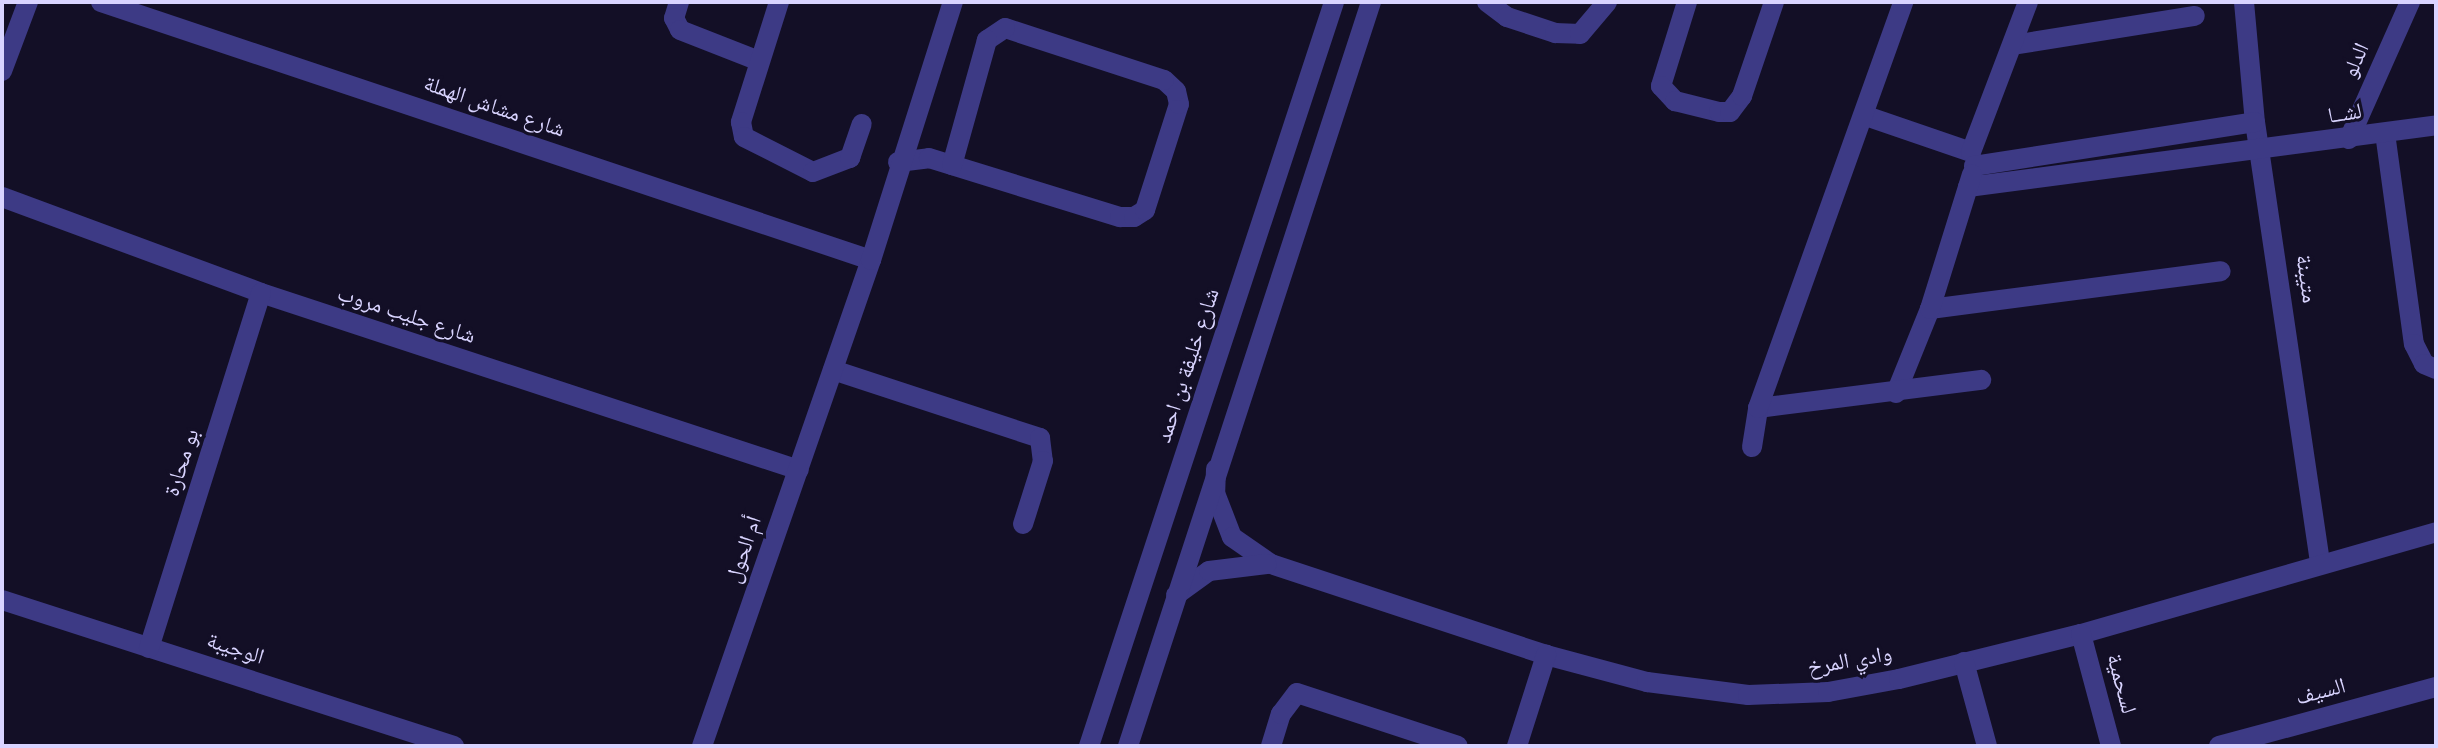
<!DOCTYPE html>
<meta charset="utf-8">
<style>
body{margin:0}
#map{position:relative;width:2438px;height:748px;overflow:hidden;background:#130f26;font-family:Overpass,"Noto Naskh Arabic",sans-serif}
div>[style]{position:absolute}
.minor>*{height:20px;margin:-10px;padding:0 10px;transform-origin:10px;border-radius:10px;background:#3d3a85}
span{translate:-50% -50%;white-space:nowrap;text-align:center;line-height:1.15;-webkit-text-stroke:6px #130f26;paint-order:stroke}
.street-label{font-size:22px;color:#d9d4ff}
.frame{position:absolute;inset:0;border:4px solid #d9d4ff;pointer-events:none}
</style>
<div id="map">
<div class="minor">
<i style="left:101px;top:2px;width:812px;rotate:18.52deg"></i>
<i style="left:679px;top:2px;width:17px;rotate:107deg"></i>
<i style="left:674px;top:18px;width:13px;rotate:63deg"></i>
<i style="left:680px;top:30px;width:85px;rotate:21.4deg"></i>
<i style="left:779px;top:2px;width:126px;rotate:107.6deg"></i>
<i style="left:741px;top:122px;width:15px;rotate:79deg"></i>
<i style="left:744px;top:137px;width:77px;rotate:26.9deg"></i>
<i style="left:813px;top:172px;width:40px;rotate:-21deg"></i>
<i style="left:850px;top:158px;width:36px;rotate:-71deg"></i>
<i style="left:1487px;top:2px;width:25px;rotate:37deg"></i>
<i style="left:1507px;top:17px;width:51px;rotate:18.4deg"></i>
<i style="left:1555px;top:33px;width:25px;rotate:2deg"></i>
<i style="left:1580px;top:34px;width:42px;rotate:-49.8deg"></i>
<i style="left:1687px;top:2px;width:88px;rotate:107.2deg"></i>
<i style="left:1661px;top:86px;width:21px;rotate:47deg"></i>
<i style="left:1675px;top:101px;width:45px;rotate:14deg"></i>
<i style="left:1719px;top:112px;width:11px"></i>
<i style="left:1730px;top:112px;width:20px;rotate:-53deg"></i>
<i style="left:1742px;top:96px;width:99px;rotate:-71.2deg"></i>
<i style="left:2244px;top:2px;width:121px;rotate:84.8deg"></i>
<i style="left:2255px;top:122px;width:446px;rotate:81.6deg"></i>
<i style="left:2013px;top:45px;width:184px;rotate:-9.1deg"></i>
<i style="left:2px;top:71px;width:74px;rotate:-69.4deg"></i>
<i style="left:1866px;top:116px;width:111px;rotate:18.9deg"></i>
<i style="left:1971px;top:152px;width:160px;rotate:-69.2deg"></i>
<i style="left:2385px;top:133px;width:213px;rotate:82.2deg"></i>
<i style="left:2414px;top:344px;width:22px;rotate:63deg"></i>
<i style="left:2424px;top:364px;width:13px;rotate:23deg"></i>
<i style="left:2349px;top:139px;width:150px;rotate:-66deg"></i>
<i style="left:898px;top:162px;width:31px;rotate:-7deg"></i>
<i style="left:929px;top:158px;width:200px;rotate:17.2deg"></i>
<i style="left:1120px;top:217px;width:14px"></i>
<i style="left:1134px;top:217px;width:13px;rotate:-32deg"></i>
<i style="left:1145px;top:210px;width:111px;rotate:-72.2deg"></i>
<i style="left:1179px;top:104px;width:13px;rotate:-103deg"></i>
<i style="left:1176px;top:91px;width:16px;rotate:-137deg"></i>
<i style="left:1164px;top:80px;width:167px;rotate:-161.9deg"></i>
<i style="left:1005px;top:28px;width:22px;rotate:146deg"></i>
<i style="left:987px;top:40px;width:130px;rotate:105.6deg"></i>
<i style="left:1974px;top:166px;width:284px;rotate:-8.9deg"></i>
<i style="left:1968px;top:187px;width:472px;rotate:-7.5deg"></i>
<i style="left:2px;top:197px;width:276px;rotate:20.3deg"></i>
<i style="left:261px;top:293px;width:566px;rotate:18.21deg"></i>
<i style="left:1930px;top:309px;width:293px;rotate:-7.4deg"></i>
<i style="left:833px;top:370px;width:218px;rotate:18.2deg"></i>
<i style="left:1040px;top:438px;width:23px;rotate:83deg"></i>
<i style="left:1043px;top:461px;width:66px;rotate:107.6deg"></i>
<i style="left:1896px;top:393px;width:91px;rotate:-68deg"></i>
<i style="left:1930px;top:309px;width:141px;rotate:-72.7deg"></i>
<i style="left:1758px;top:408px;width:225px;rotate:-7.2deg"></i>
<i style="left:1752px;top:447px;width:39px;rotate:-81deg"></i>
<i style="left:1758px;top:408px;width:431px;rotate:-70.3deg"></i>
<i style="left:1216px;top:469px;width:24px;rotate:92deg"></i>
<i style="left:1215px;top:493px;width:47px;rotate:68.9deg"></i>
<i style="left:1232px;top:537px;width:47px;rotate:34.7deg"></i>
<i style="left:1271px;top:564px;width:290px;rotate:18.3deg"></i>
<i style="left:1546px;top:655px;width:105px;rotate:15deg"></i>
<i style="left:1647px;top:682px;width:102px;rotate:7.3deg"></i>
<i style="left:1748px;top:695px;width:80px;rotate:-2.1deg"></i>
<i style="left:1828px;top:692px;width:72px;rotate:-10.4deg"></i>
<i style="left:1899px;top:679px;width:187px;rotate:-13.9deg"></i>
<i style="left:2081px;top:634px;width:369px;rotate:-16deg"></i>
<i style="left:1176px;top:595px;width:41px;rotate:-36deg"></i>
<i style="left:1209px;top:571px;width:58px;rotate:-6.9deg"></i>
<i style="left:2px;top:600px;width:475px;rotate:17.9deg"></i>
<i style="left:2081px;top:634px;width:116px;rotate:75deg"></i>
<i style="left:149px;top:648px;width:372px;rotate:-72.5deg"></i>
<i style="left:1964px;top:662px;width:87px;rotate:74.7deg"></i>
<i style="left:702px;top:746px;width:515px;rotate:-70.83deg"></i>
<i style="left:871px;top:260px;width:271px;rotate:-72.4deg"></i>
<i style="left:1089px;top:746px;width:783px;rotate:-71.77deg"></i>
<i style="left:1128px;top:746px;width:783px;rotate:-71.91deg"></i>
<i style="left:1271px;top:746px;width:34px;rotate:-73deg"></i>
<i style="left:1281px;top:714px;width:26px;rotate:-53deg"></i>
<i style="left:1297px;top:693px;width:169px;rotate:18.2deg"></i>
<i style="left:1517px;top:746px;width:96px;rotate:-72.3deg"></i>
<i style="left:2219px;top:746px;width:225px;rotate:-15.2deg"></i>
</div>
<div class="street-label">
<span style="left:2357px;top:61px;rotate:-66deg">الدلو</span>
<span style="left:494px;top:108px;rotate:19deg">شارع مشاش الهملة</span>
<span style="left:2345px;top:115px;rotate:-9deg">لشــا</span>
<span style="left:2305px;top:279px;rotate:82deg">متيبنة</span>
<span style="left:406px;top:316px;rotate:18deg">شارع جليب مروب</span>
<span style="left:1189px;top:366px;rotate:-72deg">شارع خليفة بن احمد</span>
<span style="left:183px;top:463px;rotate:-72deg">بو محارة</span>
<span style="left:745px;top:550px;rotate:-71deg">أم الحول</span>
<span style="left:235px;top:650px;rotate:18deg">الوجيبة</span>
<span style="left:1850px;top:662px;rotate:-10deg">وادي المرخ</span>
<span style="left:2120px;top:684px;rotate:75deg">لسحمية</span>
<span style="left:2321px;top:693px;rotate:-15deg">السيف</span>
</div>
<div class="frame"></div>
</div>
